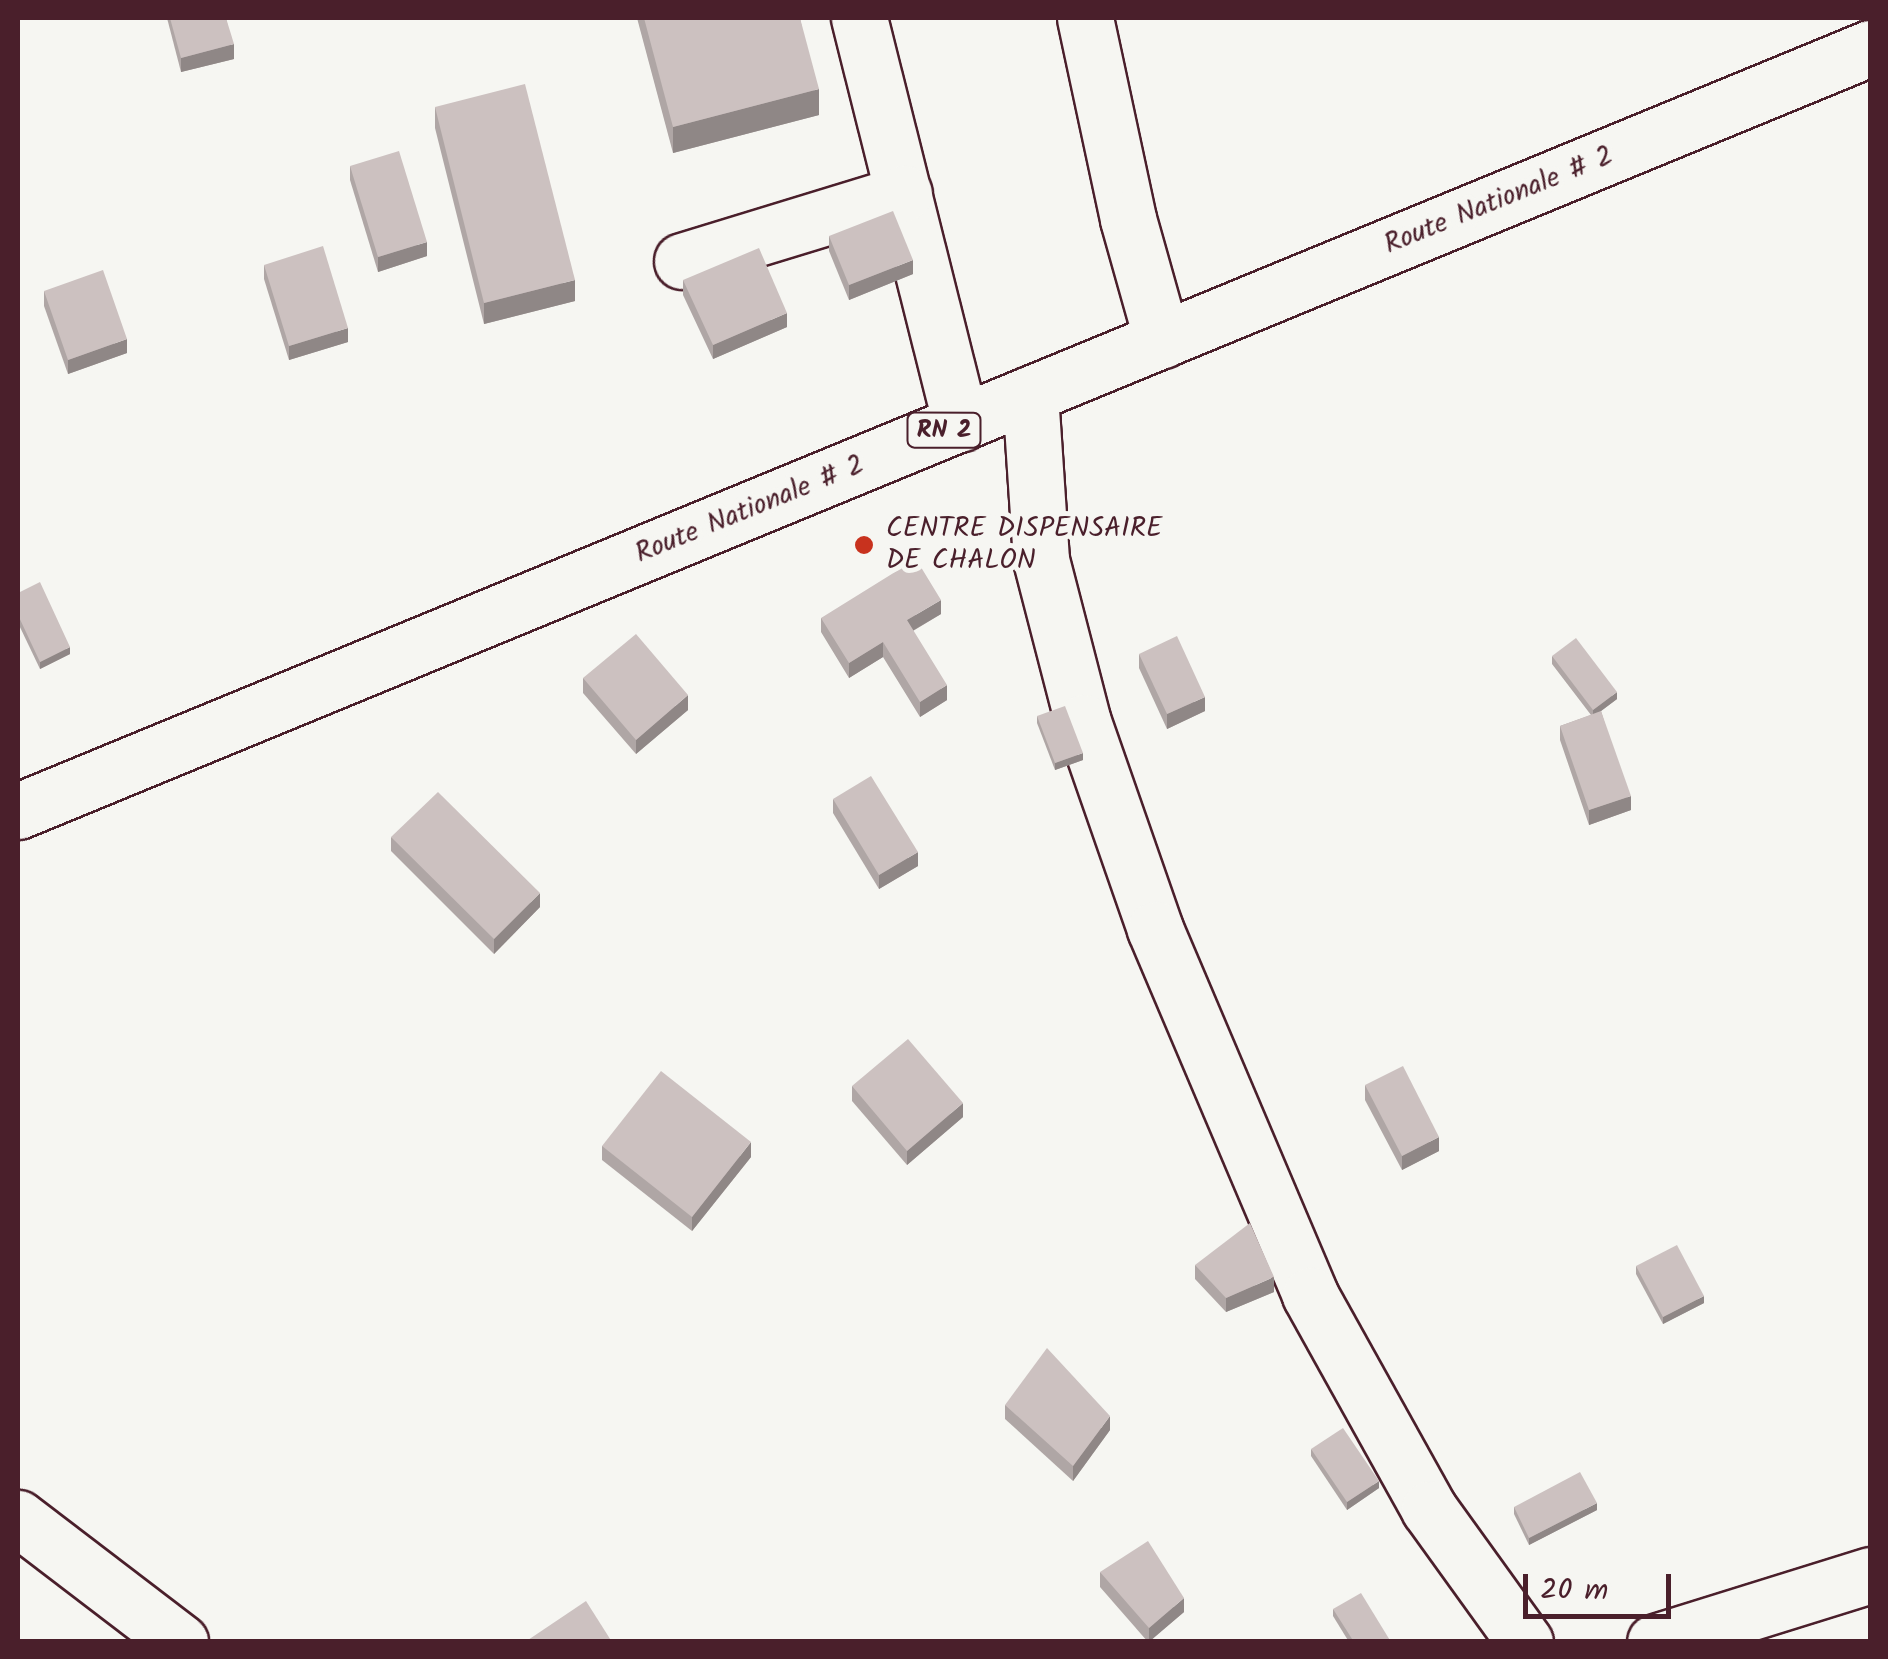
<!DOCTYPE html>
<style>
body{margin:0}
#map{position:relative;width:1888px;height:1659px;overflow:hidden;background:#f6f6f2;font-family:Kalam,sans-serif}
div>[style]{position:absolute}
.roads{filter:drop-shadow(2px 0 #4a1f2b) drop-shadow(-2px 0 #4a1f2b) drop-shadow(0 2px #4a1f2b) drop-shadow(0 -2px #4a1f2b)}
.minor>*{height:55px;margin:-27.5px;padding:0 27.5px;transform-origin:27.5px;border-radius:27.5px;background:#f6f6f2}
.major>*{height:55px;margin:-27.5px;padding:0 27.5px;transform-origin:27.5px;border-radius:27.5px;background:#f6f6f2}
.wall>*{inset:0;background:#afa6a5}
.shaded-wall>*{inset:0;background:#8f8786}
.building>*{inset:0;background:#ccc1c0}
.dots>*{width:28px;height:28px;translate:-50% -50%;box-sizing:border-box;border:5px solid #f6f6f2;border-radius:50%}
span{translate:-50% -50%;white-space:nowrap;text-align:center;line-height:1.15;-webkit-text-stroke:10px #f6f6f2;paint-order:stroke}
.shield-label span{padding:2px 8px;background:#f6f6f2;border:2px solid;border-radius:8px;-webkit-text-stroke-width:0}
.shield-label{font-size:25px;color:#4a1f2b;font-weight:700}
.street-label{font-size:28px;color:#4a1f2b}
.poi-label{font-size:28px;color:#4a1f2b}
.left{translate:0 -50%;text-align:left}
.frame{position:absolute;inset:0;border:20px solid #4a1f2b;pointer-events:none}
.scale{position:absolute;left:1523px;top:1574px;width:148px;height:45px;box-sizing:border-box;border:5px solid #4a1f2b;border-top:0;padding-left:12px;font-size:30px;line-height:35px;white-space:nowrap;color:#4a1f2b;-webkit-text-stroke:8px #f6f6f2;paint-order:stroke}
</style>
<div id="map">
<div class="roads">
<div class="minor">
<i style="left:859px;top:18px;width:418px;rotate:75.9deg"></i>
<i style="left:1085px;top:18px;width:206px;rotate:77.9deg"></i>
<i style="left:1128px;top:219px;width:126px;rotate:74.3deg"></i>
<i style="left:682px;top:261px;width:232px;rotate:-17deg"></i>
<i style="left:1030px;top:394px;width:166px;rotate:86.2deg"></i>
<i style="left:1041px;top:560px;width:167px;rotate:75.5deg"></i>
<i style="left:1083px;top:722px;width:219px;rotate:70.8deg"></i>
<i style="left:1155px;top:929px;width:397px;rotate:67deg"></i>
<i style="left:1310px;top:1295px;width:245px;rotate:60.9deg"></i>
<i style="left:1429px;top:1509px;width:164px;rotate:54.2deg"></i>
<i style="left:18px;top:1518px;width:204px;rotate:37.4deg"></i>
<i style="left:1655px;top:1642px;width:225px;rotate:-17.3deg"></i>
</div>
<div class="major">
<i style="left:18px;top:811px;width:2003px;rotate:-22.39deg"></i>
</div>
</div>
<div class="wall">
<i style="clip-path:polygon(167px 18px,226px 18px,234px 59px,181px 72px)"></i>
<i style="clip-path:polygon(637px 18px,800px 18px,819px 115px,673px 153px)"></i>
<i style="clip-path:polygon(435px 107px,575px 301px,484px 324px,435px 128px)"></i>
<i style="clip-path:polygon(350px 166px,427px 256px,378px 272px,350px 180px)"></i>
<i style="clip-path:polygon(829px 236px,913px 274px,849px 300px,829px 251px)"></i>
<i style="clip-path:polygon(264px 265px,348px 342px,289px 360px,264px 279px)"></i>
<i style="clip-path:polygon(683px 280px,787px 327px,713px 359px,683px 295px)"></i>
<i style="clip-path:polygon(44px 291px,127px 353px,68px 374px,44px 306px)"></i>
<i style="clip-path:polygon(18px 593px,70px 654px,40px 669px,18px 623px)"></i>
<i style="clip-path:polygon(941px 614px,913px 631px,947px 700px,920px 717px,883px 657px,849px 678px,821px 632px,821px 618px)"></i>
<i style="clip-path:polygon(1139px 654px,1205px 711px,1167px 729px,1139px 668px)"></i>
<i style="clip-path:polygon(1552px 656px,1617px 699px,1601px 711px,1631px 810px,1589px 825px,1560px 740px,1560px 726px,1591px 715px,1552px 664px)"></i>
<i style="clip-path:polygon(583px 678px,688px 710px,636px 754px,583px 693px)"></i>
<i style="clip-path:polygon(1037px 716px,1083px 760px,1055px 770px,1037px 723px)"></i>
<i style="clip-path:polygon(833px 799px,918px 866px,879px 889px,833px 813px)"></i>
<i style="clip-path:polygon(391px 837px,540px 907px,494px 954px,391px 851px)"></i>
<i style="clip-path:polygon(1365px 1085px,1439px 1151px,1402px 1170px,1365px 1100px)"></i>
<i style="clip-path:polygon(852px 1086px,963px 1117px,907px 1165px,852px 1101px)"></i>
<i style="clip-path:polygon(602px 1146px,751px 1157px,692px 1231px,602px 1160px)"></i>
<i style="clip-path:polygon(1195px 1265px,1274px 1292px,1226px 1312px,1195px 1279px)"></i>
<i style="clip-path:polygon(1636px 1266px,1704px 1303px,1663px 1324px,1636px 1274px)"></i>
<i style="clip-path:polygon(1005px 1405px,1110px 1430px,1073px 1481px,1005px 1419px)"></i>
<i style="clip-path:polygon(1311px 1449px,1379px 1488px,1347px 1510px,1311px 1456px)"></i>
<i style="clip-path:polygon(1514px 1507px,1597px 1510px,1529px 1545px,1514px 1514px)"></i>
<i style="clip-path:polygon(1100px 1572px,1184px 1612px,1148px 1642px,1100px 1587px)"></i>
<i style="clip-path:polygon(1333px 1609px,1391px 1642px,1349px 1642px,1333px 1616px)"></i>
</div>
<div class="shaded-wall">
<i style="clip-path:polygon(234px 44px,234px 59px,181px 72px,181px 58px)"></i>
<i style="clip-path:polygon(819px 89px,819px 115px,673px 153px,673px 127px)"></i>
<i style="clip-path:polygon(427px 242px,427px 256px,378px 272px,378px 257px)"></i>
<i style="clip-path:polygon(913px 260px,913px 274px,849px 300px,849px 285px)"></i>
<i style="clip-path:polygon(575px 280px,575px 301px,484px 324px,484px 303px)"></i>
<i style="clip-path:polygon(787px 313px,787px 327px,713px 359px,713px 345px)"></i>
<i style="clip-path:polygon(348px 328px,348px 342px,289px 360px,289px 346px)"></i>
<i style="clip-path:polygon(127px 339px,127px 353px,68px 374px,68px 360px)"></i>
<i style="clip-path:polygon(941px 600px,941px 614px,907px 634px,907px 620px)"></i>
<i style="clip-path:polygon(883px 642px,883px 657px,849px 678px,849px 663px)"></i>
<i style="clip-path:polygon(70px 647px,70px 654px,40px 669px,40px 662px)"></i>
<i style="clip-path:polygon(947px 685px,947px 700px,920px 717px,920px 702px)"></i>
<i style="clip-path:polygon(1617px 692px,1617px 699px,1593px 717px,1593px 710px)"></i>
<i style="clip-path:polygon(688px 695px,688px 710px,636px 754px,636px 740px)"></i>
<i style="clip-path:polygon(1205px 697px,1205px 711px,1167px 729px,1167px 714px)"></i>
<i style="clip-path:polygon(1083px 753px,1083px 760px,1055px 770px,1055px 763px)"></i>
<i style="clip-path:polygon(1631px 796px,1631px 810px,1589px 825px,1589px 810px)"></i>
<i style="clip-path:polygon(918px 852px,918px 866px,879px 889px,879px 875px)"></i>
<i style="clip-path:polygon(540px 893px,540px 907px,494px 954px,494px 939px)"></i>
<i style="clip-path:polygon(963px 1103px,963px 1117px,907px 1165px,907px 1151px)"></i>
<i style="clip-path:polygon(1439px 1137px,1439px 1151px,1402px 1170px,1402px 1156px)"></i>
<i style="clip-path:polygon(751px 1142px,751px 1157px,692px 1231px,692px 1217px)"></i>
<i style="clip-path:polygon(1274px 1277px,1274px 1292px,1226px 1312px,1226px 1298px)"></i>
<i style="clip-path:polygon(1704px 1296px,1704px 1303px,1663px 1324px,1663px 1317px)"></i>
<i style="clip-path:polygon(1110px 1416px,1110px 1430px,1073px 1481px,1073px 1466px)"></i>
<i style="clip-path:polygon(1379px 1481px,1379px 1488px,1347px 1510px,1347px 1502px)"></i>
<i style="clip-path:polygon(1597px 1503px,1597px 1510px,1529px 1545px,1529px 1538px)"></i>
<i style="clip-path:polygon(1184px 1598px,1184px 1612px,1149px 1642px,1149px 1628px)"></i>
<i style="clip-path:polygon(20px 1625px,20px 1640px,18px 1642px,18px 1628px)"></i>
</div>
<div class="building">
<i style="clip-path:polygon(170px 18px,226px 18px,234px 44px,181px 58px)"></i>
<i style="clip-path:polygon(644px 18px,800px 18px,819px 89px,673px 127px)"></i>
<i style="clip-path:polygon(525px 84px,575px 280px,484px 303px,435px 107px)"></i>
<i style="clip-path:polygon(399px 151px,427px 242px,378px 257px,350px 166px)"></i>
<i style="clip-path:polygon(893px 211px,913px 260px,849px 285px,829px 236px)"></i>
<i style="clip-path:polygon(323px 246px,348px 328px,289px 346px,264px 265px)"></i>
<i style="clip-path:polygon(759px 248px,787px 313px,713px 345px,683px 280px)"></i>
<i style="clip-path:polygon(103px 270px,127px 339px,68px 360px,44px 291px)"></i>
<i style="clip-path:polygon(916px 559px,941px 600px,907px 620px,947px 685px,920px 702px,883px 642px,849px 663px,821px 618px)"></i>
<i style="clip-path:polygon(40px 582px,70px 647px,40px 662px,18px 615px,18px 593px)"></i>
<i style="clip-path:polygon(636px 634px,688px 695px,636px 740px,583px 678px)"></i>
<i style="clip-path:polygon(1177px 636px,1205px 697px,1167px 714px,1139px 654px)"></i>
<i style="clip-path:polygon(1576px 638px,1617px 692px,1593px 710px,1552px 656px)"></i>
<i style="clip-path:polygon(1065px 706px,1083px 753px,1055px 763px,1037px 716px)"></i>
<i style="clip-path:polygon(1601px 711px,1631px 796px,1589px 810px,1560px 726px)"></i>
<i style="clip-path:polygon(871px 776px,918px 852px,879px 875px,833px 799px)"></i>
<i style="clip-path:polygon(438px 792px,540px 893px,494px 939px,391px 837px)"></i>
<i style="clip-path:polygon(908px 1039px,963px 1103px,907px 1151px,852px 1086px)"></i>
<i style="clip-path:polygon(1403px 1066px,1439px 1137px,1402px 1156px,1365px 1085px)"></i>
<i style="clip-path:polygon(661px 1071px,751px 1142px,692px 1217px,602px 1146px)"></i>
<i style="clip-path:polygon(1250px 1223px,1274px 1277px,1226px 1298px,1195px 1265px)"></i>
<i style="clip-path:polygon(1677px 1245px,1704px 1296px,1663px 1317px,1636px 1266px)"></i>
<i style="clip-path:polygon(1047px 1348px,1110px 1416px,1073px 1466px,1005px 1405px)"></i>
<i style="clip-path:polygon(1343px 1428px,1379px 1481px,1347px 1502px,1311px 1449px)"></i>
<i style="clip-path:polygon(1580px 1472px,1597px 1503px,1529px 1538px,1514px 1507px)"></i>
<i style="clip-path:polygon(1148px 1541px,1184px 1598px,1149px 1628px,1100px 1572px)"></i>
<i style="clip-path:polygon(1361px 1593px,1391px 1642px,1354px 1642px,1333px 1609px)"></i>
<i style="clip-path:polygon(586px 1601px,612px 1642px,525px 1642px)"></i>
</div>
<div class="dots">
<i style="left:864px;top:545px;background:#c8321e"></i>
</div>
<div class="shield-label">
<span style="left:944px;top:430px">RN 2</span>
</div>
<div class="street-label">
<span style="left:1499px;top:201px;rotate:-22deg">Route Nationale # 2</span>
<span style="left:750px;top:510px;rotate:-22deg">Route Nationale # 2</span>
</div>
<div class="poi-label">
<span class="left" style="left:886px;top:545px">CENTRE DISPENSAIRE<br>DE CHALON</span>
</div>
<div class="frame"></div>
<div class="scale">20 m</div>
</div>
